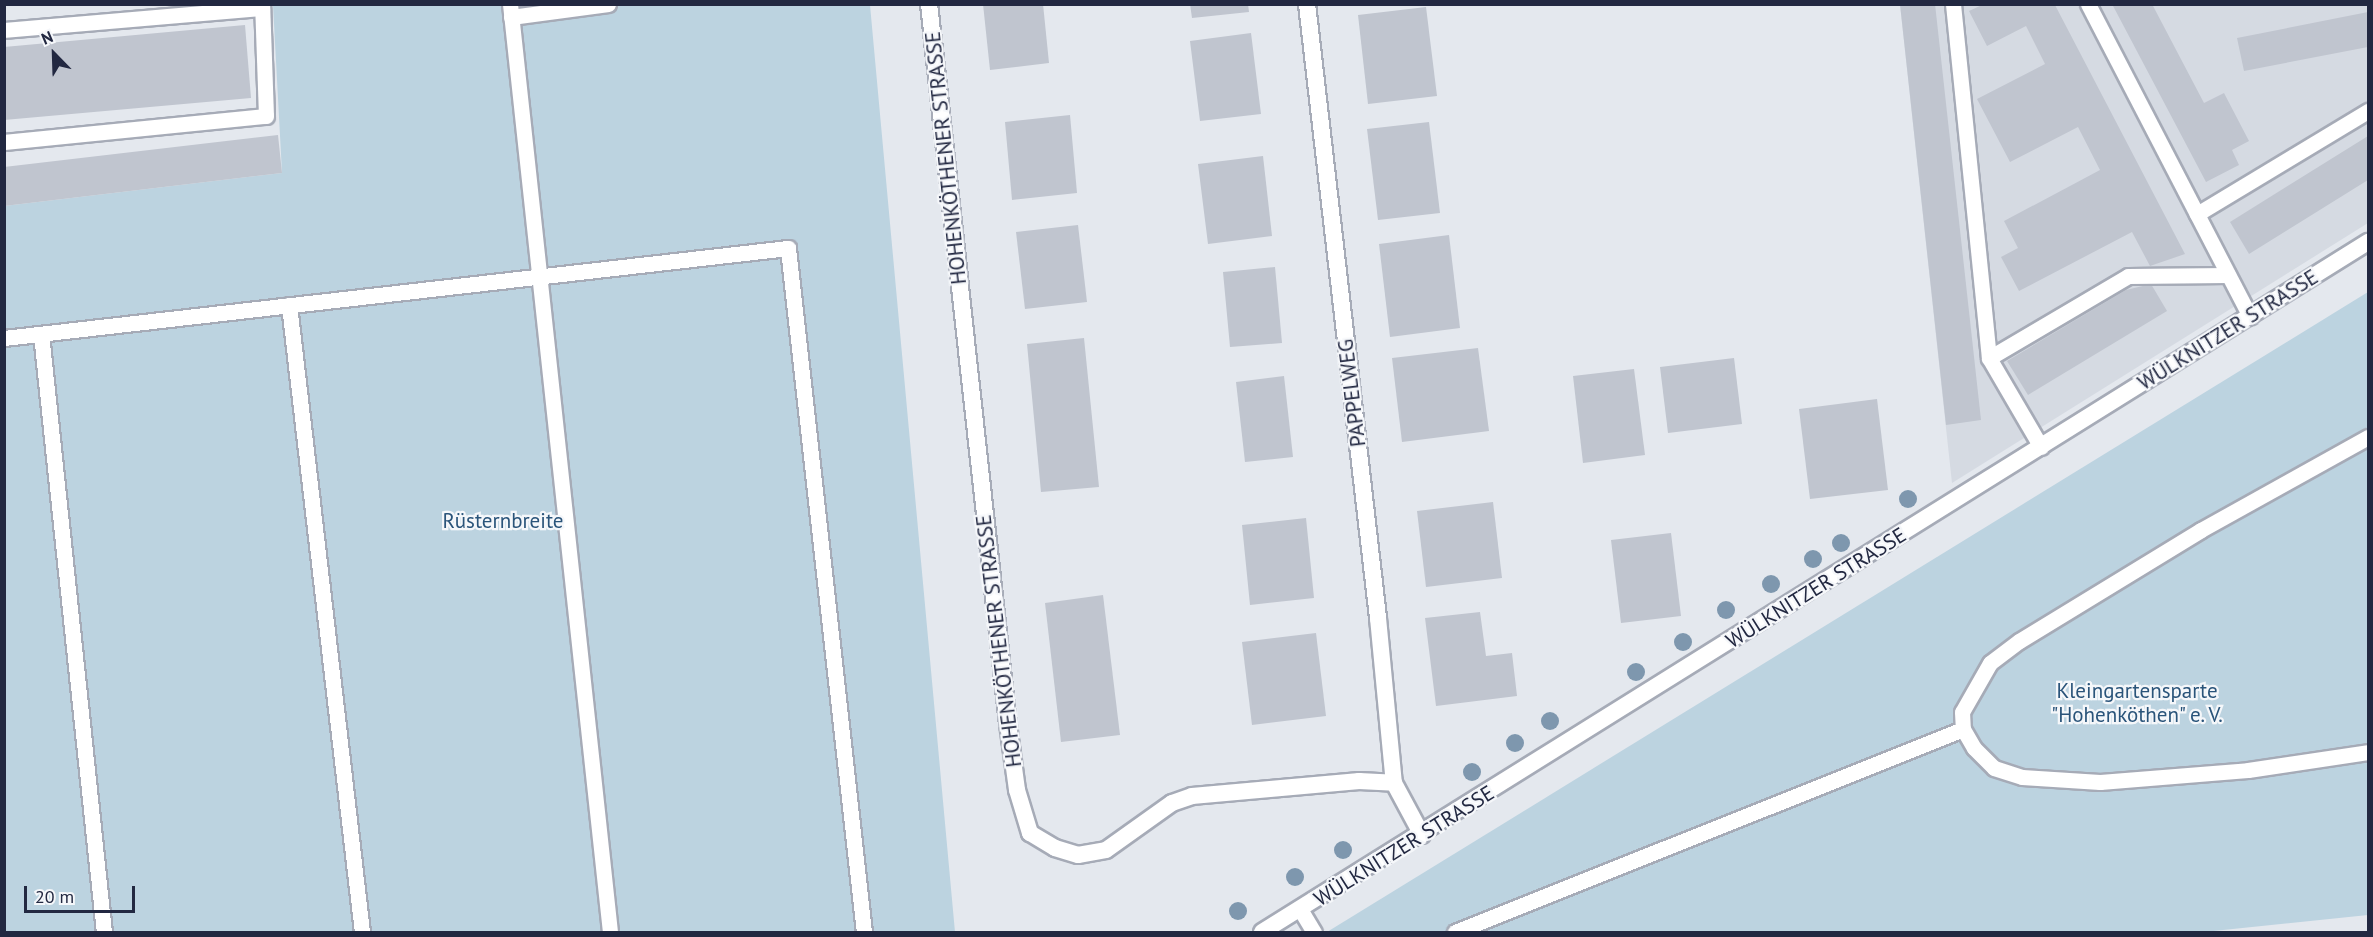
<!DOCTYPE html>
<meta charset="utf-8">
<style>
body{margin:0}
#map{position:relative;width:2373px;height:937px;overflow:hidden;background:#e4e8ee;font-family:"PT Sans",sans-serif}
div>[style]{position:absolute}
.built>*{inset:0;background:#d5dae2}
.green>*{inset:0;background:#bcd3e0}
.building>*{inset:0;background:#c0c5cf}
.roads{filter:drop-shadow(2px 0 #a6abb7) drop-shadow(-2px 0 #a6abb7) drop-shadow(0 2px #a6abb7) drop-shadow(0 -2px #a6abb7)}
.service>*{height:15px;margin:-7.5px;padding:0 7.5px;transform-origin:7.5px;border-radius:7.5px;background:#fff}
.minor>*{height:16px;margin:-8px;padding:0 8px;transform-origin:8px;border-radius:8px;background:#fff}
.tertiary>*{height:16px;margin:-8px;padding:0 8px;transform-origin:8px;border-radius:8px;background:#fff}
.trees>*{width:18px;height:18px;margin:-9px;border-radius:50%;background:#7e97ae}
span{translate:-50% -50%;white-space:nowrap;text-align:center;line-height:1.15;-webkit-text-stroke:4.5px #f5f7fa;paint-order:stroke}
.street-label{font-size:21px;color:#222841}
.park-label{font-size:21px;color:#2a547a}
.frame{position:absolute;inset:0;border:6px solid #222841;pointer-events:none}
.north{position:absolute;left:24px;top:24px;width:60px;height:60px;-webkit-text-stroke:4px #f5f7fa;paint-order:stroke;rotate:337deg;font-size:16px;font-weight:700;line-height:24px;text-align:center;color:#222841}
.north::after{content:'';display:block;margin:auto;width:21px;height:27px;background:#222841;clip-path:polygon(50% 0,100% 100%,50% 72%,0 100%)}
.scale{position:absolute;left:24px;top:886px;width:111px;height:27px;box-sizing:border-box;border:3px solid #222841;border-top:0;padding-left:8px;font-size:18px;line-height:21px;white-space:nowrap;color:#222841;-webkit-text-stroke:4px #f5f7fa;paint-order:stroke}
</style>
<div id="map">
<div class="built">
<i style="clip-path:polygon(1900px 5px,2368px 5px,2368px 223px,1952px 483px)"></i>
</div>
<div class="green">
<i style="clip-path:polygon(273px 5px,870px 5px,955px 932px,5px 932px,4px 206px,282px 173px)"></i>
<i style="clip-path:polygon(2368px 292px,2368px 915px,2204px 932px,1327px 932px)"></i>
</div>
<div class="building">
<i style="clip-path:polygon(983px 4px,1043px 4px,1049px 63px,990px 70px)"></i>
<i style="clip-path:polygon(1190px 4px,1248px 4px,1249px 12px,1192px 18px)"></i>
<i style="clip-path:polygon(1900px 4px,1935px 4px,1981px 420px,1946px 425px)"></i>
<i style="clip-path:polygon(2112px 4px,2152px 4px,2204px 103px,2224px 93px,2249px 141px,2232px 150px,2239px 165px,2206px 182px)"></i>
<i style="clip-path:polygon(1982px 5px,2055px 5px,2185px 254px,2150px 266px,2132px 232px,2019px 291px,2001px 257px,2018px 248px,2004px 221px,2100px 170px,2078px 127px,2010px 162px,1977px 99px,2045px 64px,2026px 26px,1987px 46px,1969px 11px)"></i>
<i style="clip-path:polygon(1426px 7px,1437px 96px,1368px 104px,1358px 15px)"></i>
<i style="clip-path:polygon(2368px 12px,2368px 47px,2244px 71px,2237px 38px)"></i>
<i style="clip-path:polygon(245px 25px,251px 98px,4px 120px,4px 47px)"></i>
<i style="clip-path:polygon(1251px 33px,1261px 114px,1200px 121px,1190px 41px)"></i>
<i style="clip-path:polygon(1070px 115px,1077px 193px,1012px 200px,1005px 122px)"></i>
<i style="clip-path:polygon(1429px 122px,1440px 213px,1378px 220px,1367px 129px)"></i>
<i style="clip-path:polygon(278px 135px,282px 173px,4px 206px,4px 167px)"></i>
<i style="clip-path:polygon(2368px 136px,2368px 180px,2249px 254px,2230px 222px)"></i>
<i style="clip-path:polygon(1263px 156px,1272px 236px,1208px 244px,1198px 164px)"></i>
<i style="clip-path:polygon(1078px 225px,1087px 302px,1025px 309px,1016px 232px)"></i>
<i style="clip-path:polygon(1449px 235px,1460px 328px,1390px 337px,1379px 244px)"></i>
<i style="clip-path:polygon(1275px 267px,1282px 343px,1230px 347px,1223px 272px)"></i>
<i style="clip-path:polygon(2151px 284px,2167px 311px,2028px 395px,2007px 361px,2126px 290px)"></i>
<i style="clip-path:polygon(1084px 338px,1099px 487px,1041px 492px,1027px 344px)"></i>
<i style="clip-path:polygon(1478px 348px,1489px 431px,1402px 442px,1392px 358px)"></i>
<i style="clip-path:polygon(1734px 358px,1742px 424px,1668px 433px,1660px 367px)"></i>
<i style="clip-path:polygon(1634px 369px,1645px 455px,1583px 463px,1573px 376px)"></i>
<i style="clip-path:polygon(1284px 376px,1293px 457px,1245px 462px,1236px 382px)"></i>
<i style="clip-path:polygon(1877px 399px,1888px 490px,1810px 499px,1799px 409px)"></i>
<i style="clip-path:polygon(1493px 502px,1502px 578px,1426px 587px,1417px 511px)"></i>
<i style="clip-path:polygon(1306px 518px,1314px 598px,1250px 605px,1242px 525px)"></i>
<i style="clip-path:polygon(1671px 533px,1681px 616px,1621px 623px,1611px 540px)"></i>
<i style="clip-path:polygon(1103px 595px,1120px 735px,1061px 742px,1045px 603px)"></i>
<i style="clip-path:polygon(1480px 612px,1486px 656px,1512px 653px,1517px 696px,1436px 706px,1425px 618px)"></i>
<i style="clip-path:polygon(1316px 633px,1326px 716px,1252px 725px,1242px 642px)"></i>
</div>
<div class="roads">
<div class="service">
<i style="left:510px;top:4px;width:933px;rotate:83.85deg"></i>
<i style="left:1953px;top:4px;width:356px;rotate:84.2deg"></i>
<i style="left:1989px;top:358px;width:103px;rotate:59.7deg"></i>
<i style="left:2088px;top:4px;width:352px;rotate:62.6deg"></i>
<i style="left:511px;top:17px;width:98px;rotate:-7.6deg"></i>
<i style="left:4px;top:30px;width:259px;rotate:-4.9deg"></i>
<i style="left:4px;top:142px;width:263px;rotate:-5.7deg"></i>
<i style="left:266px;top:116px;width:112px;rotate:-92deg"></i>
<i style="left:2197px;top:214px;width:200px;rotate:-31.1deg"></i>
<i style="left:289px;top:305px;width:631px;rotate:83.36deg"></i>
<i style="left:41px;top:334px;width:601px;rotate:83.99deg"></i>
<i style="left:4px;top:338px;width:789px;rotate:-6.55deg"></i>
<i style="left:788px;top:248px;width:688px;rotate:83.66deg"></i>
<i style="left:1989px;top:358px;width:161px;rotate:-30.5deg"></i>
<i style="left:2128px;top:276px;width:100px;rotate:-0.6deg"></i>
<i style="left:2368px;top:437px;width:191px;rotate:150.9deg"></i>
<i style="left:2201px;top:530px;width:213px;rotate:148.6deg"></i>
<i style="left:2019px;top:641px;width:36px;rotate:143deg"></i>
<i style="left:1990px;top:663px;width:56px;rotate:119.7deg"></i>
<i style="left:1962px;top:712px;width:17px;rotate:87deg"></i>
<i style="left:1963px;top:729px;width:22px;rotate:60deg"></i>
<i style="left:1974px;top:748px;width:28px;rotate:45deg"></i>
<i style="left:1994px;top:768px;width:29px;rotate:18deg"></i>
<i style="left:2022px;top:777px;width:78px;rotate:3.7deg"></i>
<i style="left:2100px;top:782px;width:148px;rotate:-4.6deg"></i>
<i style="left:2248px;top:770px;width:121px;rotate:-8.5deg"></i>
<i style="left:1300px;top:909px;width:27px;rotate:59deg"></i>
<i style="left:1455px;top:932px;width:547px;rotate:-21.78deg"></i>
</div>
<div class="minor">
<i style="left:929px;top:4px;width:724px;rotate:83.74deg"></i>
<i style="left:1008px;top:724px;width:67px;rotate:82.2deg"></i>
<i style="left:1017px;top:790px;width:45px;rotate:73.2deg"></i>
<i style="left:1030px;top:833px;width:29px;rotate:31deg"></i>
<i style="left:1055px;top:848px;width:24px;rotate:17deg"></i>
<i style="left:1078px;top:855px;width:28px;rotate:-10deg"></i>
<i style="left:1106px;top:850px;width:81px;rotate:-35.5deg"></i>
<i style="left:1172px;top:803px;width:21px;rotate:-19deg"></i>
<i style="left:1192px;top:796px;width:168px;rotate:-5.1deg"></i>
<i style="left:1359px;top:781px;width:35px;rotate:3deg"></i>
<i style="left:1394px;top:783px;width:59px;rotate:61.7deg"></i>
<i style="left:1307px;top:4px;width:618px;rotate:83.4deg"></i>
<i style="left:1378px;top:618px;width:166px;rotate:84.5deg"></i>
</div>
<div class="tertiary">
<i style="left:1262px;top:932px;width:1304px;rotate:-31.96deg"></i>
</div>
</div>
<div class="trees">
<i style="left:1908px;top:499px"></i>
<i style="left:1841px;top:543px"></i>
<i style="left:1813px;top:559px"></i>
<i style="left:1771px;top:584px"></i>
<i style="left:1726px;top:610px"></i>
<i style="left:1683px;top:642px"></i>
<i style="left:1636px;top:672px"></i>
<i style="left:1550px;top:721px"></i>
<i style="left:1515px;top:743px"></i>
<i style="left:1472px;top:772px"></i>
<i style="left:1343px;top:850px"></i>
<i style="left:1295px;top:877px"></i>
<i style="left:1238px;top:911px"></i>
</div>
<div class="street-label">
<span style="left:946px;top:158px;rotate:-96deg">HOHENKÖTHENER STRASSE</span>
<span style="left:2228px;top:330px;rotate:-32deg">WÜLKNITZER STRASSE</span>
<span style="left:1352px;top:393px;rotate:-97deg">PAPPELWEG</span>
<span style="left:1816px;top:588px;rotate:-32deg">WÜLKNITZER STRASSE</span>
<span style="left:999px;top:641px;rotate:-97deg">HOHENKÖTHENER STRASSE</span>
<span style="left:1404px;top:846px;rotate:-32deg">WÜLKNITZER STRASSE</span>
</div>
<div class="park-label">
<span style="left:503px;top:521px">Rüsternbreite</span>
<span style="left:2137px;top:703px">Kleingartensparte<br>"Hohenköthen" e. V.</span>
</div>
<div class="frame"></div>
<div class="north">N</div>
<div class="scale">20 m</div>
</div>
